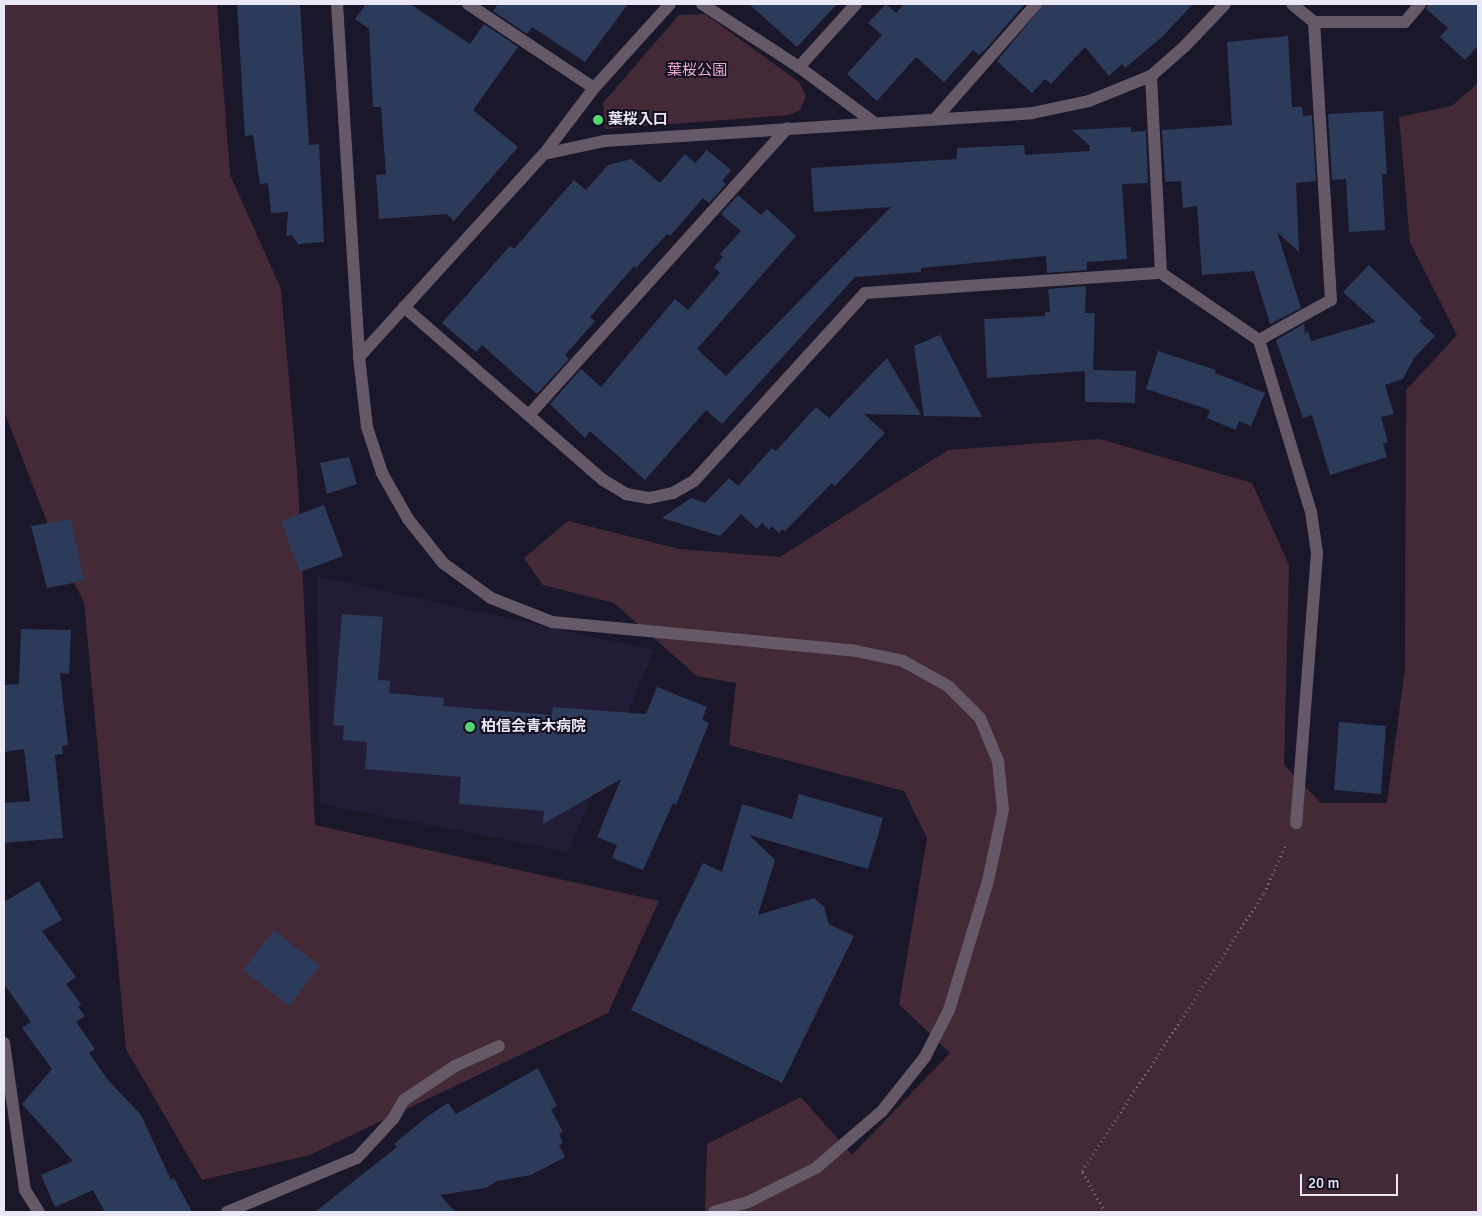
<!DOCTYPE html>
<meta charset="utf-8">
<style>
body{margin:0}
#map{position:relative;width:1482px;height:1216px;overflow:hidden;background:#1b172b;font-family:Signika,"Noto Sans JP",sans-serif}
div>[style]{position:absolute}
.built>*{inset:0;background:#221c36}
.green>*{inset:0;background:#442a37}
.building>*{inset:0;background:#2c3b5a}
.path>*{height:3px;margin-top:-1.5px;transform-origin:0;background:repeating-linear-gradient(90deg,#757283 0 1px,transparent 0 5px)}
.minor>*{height:12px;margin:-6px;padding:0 6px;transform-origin:6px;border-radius:6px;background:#655967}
.dots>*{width:14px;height:14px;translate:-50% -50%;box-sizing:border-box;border:2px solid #130e21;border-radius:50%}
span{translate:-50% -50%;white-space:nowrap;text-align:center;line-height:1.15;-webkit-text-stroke:4px #130e21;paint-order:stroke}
.park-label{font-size:15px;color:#edaaca}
.poi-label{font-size:15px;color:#eae8f6;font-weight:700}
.left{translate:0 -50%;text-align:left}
.frame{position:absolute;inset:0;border:5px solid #eae8f6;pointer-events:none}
.scale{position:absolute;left:1300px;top:1174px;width:98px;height:22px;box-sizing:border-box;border:2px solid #eae8f6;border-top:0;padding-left:6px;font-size:15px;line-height:18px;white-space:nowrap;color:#eae8f6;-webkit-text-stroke:4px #130e21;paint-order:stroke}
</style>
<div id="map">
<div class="built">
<i style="clip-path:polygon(317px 576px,654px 650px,568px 852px,320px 804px)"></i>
</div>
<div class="green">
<i style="clip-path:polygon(4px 4px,217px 4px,230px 175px,281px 289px,298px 483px,315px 825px,659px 901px,608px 1013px,310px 1155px,202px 1180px,126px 1049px,84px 602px,61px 558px,4px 411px)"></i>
<i style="clip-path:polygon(705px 14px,799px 82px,806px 96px,800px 110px,789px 115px,605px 129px,603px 103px,679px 15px)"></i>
<i style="clip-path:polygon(1478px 83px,1478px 1212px,705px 1212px,707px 1144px,801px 1097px,852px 1155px,950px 1053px,899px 1004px,927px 838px,904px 791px,729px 745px,736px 683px,697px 676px,614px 603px,543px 585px,524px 558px,568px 521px,679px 549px,780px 557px,948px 450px,1100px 439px,1252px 483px,1289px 565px,1284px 765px,1321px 803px,1387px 803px,1405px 669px,1406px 390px,1457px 335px,1410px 242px,1399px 117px,1452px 106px)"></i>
</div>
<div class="building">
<i style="clip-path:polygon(237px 4px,300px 4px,309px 145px,319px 144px,324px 242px,298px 244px,292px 235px,286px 236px,288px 212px,271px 213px,268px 183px,260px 184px,253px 135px,245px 136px)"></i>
<i style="clip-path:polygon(366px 4px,410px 4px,470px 44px,484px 24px,518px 47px,473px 110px,518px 147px,454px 221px,447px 214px,379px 219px,376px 175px,386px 174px,381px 107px,373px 107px,369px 29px,355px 19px)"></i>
<i style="clip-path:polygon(498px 4px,628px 4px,585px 62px,532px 27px,527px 34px,493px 11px)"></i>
<i style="clip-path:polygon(749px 4px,837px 4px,797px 47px)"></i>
<i style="clip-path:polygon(886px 4px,896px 13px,904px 4px,1025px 4px,985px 50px,979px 55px,973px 50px,944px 82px,916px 57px,877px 101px,847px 74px,882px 35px,868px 23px)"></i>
<i style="clip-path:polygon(1044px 4px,1193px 4px,1162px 37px,1125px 68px,1122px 64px,1109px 76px,1085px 47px,1051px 84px,1045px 79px,1032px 93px,997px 61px)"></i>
<i style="clip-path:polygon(1428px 4px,1478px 4px,1478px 46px,1465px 60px,1440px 37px,1448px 28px,1426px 9px)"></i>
<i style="clip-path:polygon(1288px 36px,1292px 107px,1302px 107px,1303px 116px,1312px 115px,1316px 181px,1296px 183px,1299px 252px,1277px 232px,1301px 308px,1270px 324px,1254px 271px,1202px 275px,1197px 206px,1183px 208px,1181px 181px,1165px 182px,1162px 130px,1232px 125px,1227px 42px)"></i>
<i style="clip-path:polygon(1383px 111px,1387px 174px,1382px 174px,1385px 230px,1349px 232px,1346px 179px,1332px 180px,1328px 114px)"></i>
<i style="clip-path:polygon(1131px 127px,1131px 132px,1146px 131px,1148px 183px,1122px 184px,1127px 259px,1087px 262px,1087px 270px,1047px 273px,1046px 256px,921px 268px,921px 272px,855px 277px,722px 424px,706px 410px,645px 480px,590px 431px,585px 438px,550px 404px,581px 369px,601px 387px,675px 299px,688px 310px,720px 273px,714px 267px,723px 257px,720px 254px,741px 231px,721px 214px,738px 195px,761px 215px,767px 209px,796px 236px,697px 349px,726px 376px,891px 207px,814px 212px,811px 168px,957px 159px,957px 148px,1024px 145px,1025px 155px,1090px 151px,1089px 145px,1072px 130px)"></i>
<i style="clip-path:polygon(707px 150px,731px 170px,722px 181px,726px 184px,709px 203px,703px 198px,670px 236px,667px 234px,636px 268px,634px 266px,590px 317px,595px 321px,565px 355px,569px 359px,537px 394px,482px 345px,476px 352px,442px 323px,510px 246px,514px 249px,574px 180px,586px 190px,608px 165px,631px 159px,660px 183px,685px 154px,695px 163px)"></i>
<i style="clip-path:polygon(1369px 265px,1422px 318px,1419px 321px,1435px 336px,1414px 358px,1403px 379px,1385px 385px,1394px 414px,1381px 417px,1388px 442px,1383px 444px,1387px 457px,1330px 475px,1312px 415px,1303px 418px,1276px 340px,1304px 324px,1305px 334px,1308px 331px,1311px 341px,1376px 322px,1343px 292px)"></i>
<i style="clip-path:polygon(1086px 286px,1085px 313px,1095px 313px,1093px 370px,1136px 371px,1135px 403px,1085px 402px,1085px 371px,987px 378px,984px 319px,1045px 316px,1045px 312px,1050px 312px,1048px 289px)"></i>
<i style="clip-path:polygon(940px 335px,982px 417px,924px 416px,914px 346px)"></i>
<i style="clip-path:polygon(1158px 351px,1216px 370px,1215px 373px,1265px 393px,1251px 426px,1239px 421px,1236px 430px,1207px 418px,1210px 410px,1146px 389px)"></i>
<i style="clip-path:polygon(887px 358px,921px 415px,864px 414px,885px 433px,835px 486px,832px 483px,785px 531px,782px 529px,779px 533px,772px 526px,769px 530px,762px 523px,757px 529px,741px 514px,720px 536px,662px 518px,691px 498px,705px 503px,729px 478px,738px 486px,772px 448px,776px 451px,816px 407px,829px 418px)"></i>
<i style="clip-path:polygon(349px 457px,357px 484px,327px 494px,320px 463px)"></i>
<i style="clip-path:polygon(324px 505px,343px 556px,300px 572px,281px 521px)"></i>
<i style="clip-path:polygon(71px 519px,84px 581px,47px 588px,31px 526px)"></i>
<i style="clip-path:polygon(342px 614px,383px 617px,378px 680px,390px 681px,389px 693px,444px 698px,443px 706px,552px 715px,553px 707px,646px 714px,657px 687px,707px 707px,702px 720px,709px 723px,676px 805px,673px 803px,643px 870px,612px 858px,617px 845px,597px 837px,621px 779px,543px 824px,544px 811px,459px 804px,461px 777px,365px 769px,367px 742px,343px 740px,344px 726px,333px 725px)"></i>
<i style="clip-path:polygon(21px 629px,71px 630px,69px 674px,60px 673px,68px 745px,62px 746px,63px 754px,55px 755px,63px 838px,4px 843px,4px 803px,30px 801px,24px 749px,4px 752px,4px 685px,19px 684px)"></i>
<i style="clip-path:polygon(1339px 722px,1386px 726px,1381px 794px,1334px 790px)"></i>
<i style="clip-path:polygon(799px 794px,883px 818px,868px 869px,749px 835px,775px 860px,758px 915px,814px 898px,824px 907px,829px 924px,854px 936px,782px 1083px,631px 1010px,703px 863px,722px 872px,742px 804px,792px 819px)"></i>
<i style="clip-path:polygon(39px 881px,62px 920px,42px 931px,76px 977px,66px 984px,81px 1004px,78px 1007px,85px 1016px,76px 1022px,95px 1049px,89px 1053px,108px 1080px,141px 1115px,171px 1180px,174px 1178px,192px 1212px,105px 1212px,93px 1190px,55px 1207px,41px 1175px,73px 1161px,22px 1104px,52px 1069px,22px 1028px,31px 1022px,4px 984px,4px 902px)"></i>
<i style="clip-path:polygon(274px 930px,320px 966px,289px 1006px,243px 970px)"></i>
<i style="clip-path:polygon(538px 1068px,557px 1106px,551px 1109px,563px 1132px,559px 1133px,563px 1143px,559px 1145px,565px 1157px,531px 1175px,497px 1181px,486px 1188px,440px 1195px,455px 1212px,315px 1212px,397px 1147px,394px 1144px,428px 1116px,448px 1103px,456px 1114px)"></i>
</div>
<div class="path">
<i style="left:1105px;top:1212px;width:47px;rotate:-119.3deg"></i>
<i style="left:1082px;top:1171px;width:332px;rotate:-56.8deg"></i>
<i style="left:1264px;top:893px;width:54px;rotate:-65.8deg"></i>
</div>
<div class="minor">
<i style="left:337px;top:4px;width:354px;rotate:86.4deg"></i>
<i style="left:359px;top:357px;width:70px;rotate:83.5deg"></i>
<i style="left:367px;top:427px;width:48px;rotate:71.9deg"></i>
<i style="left:382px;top:473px;width:53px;rotate:60.5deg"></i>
<i style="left:408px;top:519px;width:56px;rotate:51.5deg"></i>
<i style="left:443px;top:563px;width:59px;rotate:36.1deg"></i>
<i style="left:491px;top:598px;width:66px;rotate:21.5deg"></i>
<i style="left:552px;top:622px;width:305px;rotate:5.4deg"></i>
<i style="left:856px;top:651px;width:48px;rotate:12deg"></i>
<i style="left:903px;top:661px;width:51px;rotate:29.1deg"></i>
<i style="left:948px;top:686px;width:45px;rotate:45deg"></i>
<i style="left:980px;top:718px;width:47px;rotate:67.3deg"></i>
<i style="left:998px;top:761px;width:49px;rotate:84.2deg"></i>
<i style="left:1003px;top:810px;width:73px;rotate:101.9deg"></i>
<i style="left:988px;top:881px;width:135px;rotate:106.8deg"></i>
<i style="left:949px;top:1010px;width:53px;rotate:117.1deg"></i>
<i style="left:925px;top:1057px;width:69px;rotate:128.5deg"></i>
<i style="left:882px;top:1111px;width:87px;rotate:139.2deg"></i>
<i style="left:816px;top:1168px;width:76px;rotate:153.4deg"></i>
<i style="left:748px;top:1202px;width:35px;rotate:164deg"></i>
<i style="left:468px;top:4px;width:151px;rotate:33.7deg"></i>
<i style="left:702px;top:4px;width:116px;rotate:33deg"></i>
<i style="left:799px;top:67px;width:91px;rotate:36.5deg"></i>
<i style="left:1314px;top:22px;width:91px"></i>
<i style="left:1405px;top:22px;width:23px;rotate:-50deg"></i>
<i style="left:799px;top:67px;width:85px;rotate:-47.9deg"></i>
<i style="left:1151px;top:76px;width:197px;rotate:87.1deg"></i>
<i style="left:1161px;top:273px;width:119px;rotate:34.4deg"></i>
<i style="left:1259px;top:340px;width:82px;rotate:-29.1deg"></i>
<i style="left:1331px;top:300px;width:279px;rotate:-93.5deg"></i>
<i style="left:1314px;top:22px;width:28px;rotate:-141deg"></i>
<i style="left:936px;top:118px;width:152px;rotate:-48.7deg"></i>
<i style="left:544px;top:154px;width:61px;rotate:-12.2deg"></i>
<i style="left:604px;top:141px;width:429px;rotate:-3.7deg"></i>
<i style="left:1032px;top:113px;width:58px;rotate:-11.9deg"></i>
<i style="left:1089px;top:101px;width:67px;rotate:-22deg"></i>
<i style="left:1151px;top:76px;width:45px;rotate:-41.4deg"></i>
<i style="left:1185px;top:46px;width:58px;rotate:-46.4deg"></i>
<i style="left:404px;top:307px;width:264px;rotate:41deg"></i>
<i style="left:603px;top:480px;width:27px;rotate:31deg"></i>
<i style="left:626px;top:494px;width:23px;rotate:10deg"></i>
<i style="left:649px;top:498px;width:25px;rotate:-12deg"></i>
<i style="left:673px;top:493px;width:24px;rotate:-30deg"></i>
<i style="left:694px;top:481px;width:254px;rotate:-47.7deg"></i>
<i style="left:865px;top:293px;width:297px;rotate:-3.9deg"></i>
<i style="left:1259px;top:340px;width:180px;rotate:73.2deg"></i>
<i style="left:1311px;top:512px;width:41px;rotate:81.7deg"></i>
<i style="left:1317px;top:553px;width:271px;rotate:94.4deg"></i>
<i style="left:359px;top:357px;width:275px;rotate:-47.7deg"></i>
<i style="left:544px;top:154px;width:83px;rotate:-52.9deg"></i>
<i style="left:594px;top:88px;width:113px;rotate:-47.9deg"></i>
<i style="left:529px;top:415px;width:386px;rotate:-48deg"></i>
<i style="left:4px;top:1043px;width:148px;rotate:81.9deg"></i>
<i style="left:25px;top:1190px;width:26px;rotate:58deg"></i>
<i style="left:227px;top:1212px;width:141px;rotate:-22.6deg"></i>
<i style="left:357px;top:1158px;width:53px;rotate:-47.3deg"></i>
<i style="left:393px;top:1119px;width:22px;rotate:-60deg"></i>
<i style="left:404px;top:1100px;width:61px;rotate:-33.7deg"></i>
<i style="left:455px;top:1066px;width:48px;rotate:-24.4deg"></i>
</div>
<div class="dots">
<i style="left:598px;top:120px;background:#52d673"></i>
<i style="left:470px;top:727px;background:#52d673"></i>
</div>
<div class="park-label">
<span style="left:697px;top:71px">葉桜公園</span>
</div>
<div class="poi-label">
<span class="left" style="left:608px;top:120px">葉桜入口</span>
<span class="left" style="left:481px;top:727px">柏信会青木病院</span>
</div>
<div class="frame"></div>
<div class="scale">20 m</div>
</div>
